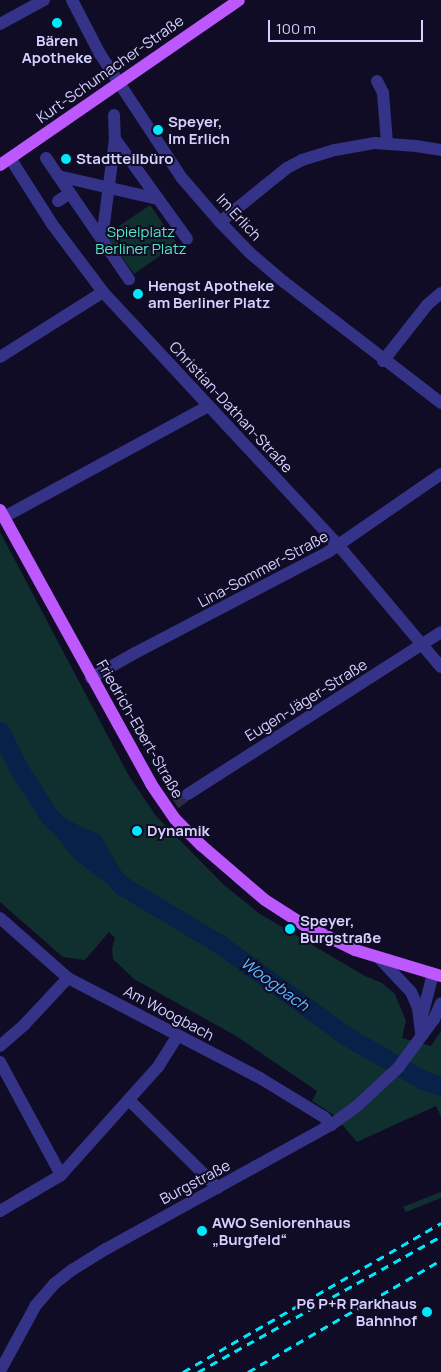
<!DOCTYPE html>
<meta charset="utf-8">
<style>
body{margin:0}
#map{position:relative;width:441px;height:1372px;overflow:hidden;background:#100c25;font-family:Manrope,sans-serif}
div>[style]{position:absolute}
.green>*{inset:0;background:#0f302e}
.river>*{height:19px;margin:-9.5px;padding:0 9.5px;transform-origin:9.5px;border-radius:9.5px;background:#072149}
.minor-tunnel>*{height:12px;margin-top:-6px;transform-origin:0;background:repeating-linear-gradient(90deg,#2e2a46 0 12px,transparent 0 18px)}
.minor>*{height:12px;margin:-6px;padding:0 6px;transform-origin:6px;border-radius:6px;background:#353388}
.major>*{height:12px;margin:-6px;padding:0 6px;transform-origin:6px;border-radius:6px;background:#bd58ff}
.rail>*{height:3px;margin-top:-1.5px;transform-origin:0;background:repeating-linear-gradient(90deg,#00e8fc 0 8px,transparent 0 14px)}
.dots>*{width:14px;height:14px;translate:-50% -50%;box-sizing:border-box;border:2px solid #100c25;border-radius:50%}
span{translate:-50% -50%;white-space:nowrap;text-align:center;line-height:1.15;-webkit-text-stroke:4px #100c25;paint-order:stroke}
.poi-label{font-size:15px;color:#d5d1ff;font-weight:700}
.left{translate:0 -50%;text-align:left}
.right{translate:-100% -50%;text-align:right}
.street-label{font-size:15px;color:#d5d1ff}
.park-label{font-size:15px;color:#52e9c0}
.water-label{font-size:16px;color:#5fb8ff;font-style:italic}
.scale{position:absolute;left:268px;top:20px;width:155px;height:22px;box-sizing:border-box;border:2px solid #d5d1ff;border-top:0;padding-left:6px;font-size:15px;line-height:18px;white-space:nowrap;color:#d5d1ff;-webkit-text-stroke:4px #100c25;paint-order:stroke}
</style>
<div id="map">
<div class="green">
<i style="clip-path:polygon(150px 205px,177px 244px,134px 274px,106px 235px)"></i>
<i style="clip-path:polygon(0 532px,129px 776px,156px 816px,224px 885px,260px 914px,365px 976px,382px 983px,395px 994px,406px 1021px,402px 1038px,431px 1046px,441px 1031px,441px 1117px,436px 1106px,357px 1142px,334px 1115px,312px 1101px,317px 1091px,236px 1036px,134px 979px,113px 959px,112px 948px,115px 938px,109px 932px,85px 960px,63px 957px,0 902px)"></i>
<i style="clip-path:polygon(441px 1192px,441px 1198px,406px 1212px,403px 1207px)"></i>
</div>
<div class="river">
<i style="left:0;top:731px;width:42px;rotate:63.4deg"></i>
<i style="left:19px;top:769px;width:56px;rotate:57.4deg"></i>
<i style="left:49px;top:816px;width:18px;rotate:43deg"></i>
<i style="left:62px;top:828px;width:34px;rotate:24deg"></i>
<i style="left:93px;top:842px;width:39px;rotate:60deg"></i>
<i style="left:113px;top:876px;width:12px;rotate:48deg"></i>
<i style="left:121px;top:885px;width:113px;rotate:30.9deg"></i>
<i style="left:218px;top:943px;width:160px;rotate:35.9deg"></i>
<i style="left:348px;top:1037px;width:86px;rotate:29.8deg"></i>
<i style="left:423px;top:1080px;width:19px;rotate:18deg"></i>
<i style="left:62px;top:828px;width:29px;rotate:52deg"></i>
<i style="left:80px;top:851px;width:37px;rotate:38deg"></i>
</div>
<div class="minor-tunnel">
<i style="left:175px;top:803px;width:16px;rotate:-35deg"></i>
</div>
<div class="minor">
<i style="left:72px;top:0;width:61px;rotate:62.6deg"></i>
<i style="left:100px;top:54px;width:147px;rotate:56.6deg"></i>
<i style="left:181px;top:177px;width:60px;rotate:49.1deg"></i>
<i style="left:220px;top:222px;width:43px;rotate:45.9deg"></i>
<i style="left:250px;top:253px;width:45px;rotate:40.5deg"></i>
<i style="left:284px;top:282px;width:198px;rotate:37.6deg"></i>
<i style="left:0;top:24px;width:50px;rotate:-28.6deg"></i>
<i style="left:377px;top:81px;width:13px;rotate:63deg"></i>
<i style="left:383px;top:93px;width:50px;rotate:85.4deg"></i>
<i style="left:114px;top:115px;width:24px;rotate:88deg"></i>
<i style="left:115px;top:139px;width:123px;rotate:54.2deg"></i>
<i style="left:10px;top:158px;width:78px;rotate:57.5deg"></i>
<i style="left:52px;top:224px;width:85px;rotate:53.1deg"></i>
<i style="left:103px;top:292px;width:347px;rotate:47.1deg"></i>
<i style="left:339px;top:546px;width:158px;rotate:49.9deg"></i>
<i style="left:46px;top:158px;width:147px;rotate:55.6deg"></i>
<i style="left:58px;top:176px;width:103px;rotate:13deg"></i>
<i style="left:58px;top:201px;width:14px;rotate:-34deg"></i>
<i style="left:220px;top:222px;width:86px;rotate:-38.9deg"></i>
<i style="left:287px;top:168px;width:17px;rotate:-28deg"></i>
<i style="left:302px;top:160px;width:34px;rotate:-17deg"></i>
<i style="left:335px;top:150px;width:41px;rotate:-9.9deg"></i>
<i style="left:375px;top:143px;width:41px;rotate:4.2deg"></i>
<i style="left:416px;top:146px;width:25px;rotate:9deg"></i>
<i style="left:102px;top:239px;width:101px;rotate:-82.6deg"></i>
<i style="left:0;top:357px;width:122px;rotate:-32.3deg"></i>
<i style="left:383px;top:361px;width:71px;rotate:-51.8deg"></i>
<i style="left:427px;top:305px;width:18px;rotate:-41deg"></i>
<i style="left:4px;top:517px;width:231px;rotate:-28.5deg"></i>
<i style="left:91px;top:678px;width:51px;rotate:-29.6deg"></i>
<i style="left:135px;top:653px;width:218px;rotate:-27.6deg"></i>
<i style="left:328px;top:552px;width:137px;rotate:-34.6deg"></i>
<i style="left:188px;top:794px;width:300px;rotate:-32.6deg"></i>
<i style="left:0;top:918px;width:91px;rotate:41.4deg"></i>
<i style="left:68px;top:978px;width:216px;rotate:27.5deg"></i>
<i style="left:260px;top:1078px;width:75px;rotate:31.4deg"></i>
<i style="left:324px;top:1117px;width:11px;rotate:49deg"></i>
<i style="left:379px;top:958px;width:47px;rotate:46.7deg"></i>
<i style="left:411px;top:992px;width:17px;rotate:66deg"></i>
<i style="left:418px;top:1008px;width:26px;rotate:83deg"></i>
<i style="left:421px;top:1020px;width:48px;rotate:-75.4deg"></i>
<i style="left:0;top:1046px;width:32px;rotate:-41deg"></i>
<i style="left:24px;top:1025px;width:64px;rotate:-46.9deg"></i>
<i style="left:0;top:1062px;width:128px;rotate:61.6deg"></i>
<i style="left:129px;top:1100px;width:125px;rotate:44.7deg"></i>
<i style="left:0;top:1211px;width:71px;rotate:-30.5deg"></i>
<i style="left:61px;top:1175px;width:145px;rotate:-48.1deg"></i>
<i style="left:158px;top:1067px;width:36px;rotate:-58deg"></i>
<i style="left:0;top:1371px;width:75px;rotate:-61.4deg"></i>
<i style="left:36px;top:1305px;width:28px;rotate:-49deg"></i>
<i style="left:54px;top:1284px;width:23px;rotate:-38deg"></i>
<i style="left:72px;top:1270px;width:40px;rotate:-32deg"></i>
<i style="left:106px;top:1249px;width:257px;rotate:-28.9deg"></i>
<i style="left:331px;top:1125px;width:32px;rotate:-36deg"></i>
<i style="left:357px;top:1106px;width:56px;rotate:-42.8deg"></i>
<i style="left:398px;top:1068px;width:61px;rotate:-53.7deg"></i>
<i style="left:434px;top:1019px;width:17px;rotate:-66deg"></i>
</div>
<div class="major">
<i style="left:0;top:165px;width:290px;rotate:-34.6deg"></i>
<i style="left:0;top:510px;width:313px;rotate:61.1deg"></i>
<i style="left:151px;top:784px;width:42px;rotate:55.6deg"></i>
<i style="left:175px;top:819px;width:37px;rotate:45deg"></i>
<i style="left:201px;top:845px;width:84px;rotate:40.7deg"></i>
<i style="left:265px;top:900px;width:46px;rotate:32.7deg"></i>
<i style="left:304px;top:925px;width:57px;rotate:26.1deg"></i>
<i style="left:355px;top:950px;width:90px;rotate:16.8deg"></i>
</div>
<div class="rail">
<i style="left:183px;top:1372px;width:298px;rotate:-30deg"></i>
<i style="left:198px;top:1372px;width:278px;rotate:-29.2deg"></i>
<i style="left:248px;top:1372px;width:223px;rotate:-30.1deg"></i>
</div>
<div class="dots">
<i style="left:57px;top:23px;background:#00e8fc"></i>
<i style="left:158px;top:130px;background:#00e8fc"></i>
<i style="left:66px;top:159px;background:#00e8fc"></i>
<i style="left:138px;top:294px;background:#00e8fc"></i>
<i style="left:137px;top:831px;background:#00e8fc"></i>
<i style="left:290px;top:929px;background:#00e8fc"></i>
<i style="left:202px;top:1231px;background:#00e8fc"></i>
<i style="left:427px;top:1312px;background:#00e8fc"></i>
</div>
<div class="poi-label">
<span style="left:57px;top:49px">Bären<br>Apotheke</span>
<span class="left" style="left:168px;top:130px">Speyer,<br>Im Erlich</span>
<span class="left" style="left:76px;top:159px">Stadtteilbüro</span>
<span class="left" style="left:148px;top:294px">Hengst Apotheke<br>am Berliner Platz</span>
<span class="left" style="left:147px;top:831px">Dynamik</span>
<span class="left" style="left:300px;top:929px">Speyer,<br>Burgstraße</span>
<span class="left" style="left:212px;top:1231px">AWO Seniorenhaus<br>„Burgfeld“</span>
<span class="right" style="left:417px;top:1312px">P6 P+R Parkhaus<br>Bahnhof</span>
</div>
<div class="street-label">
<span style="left:110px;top:69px;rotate:-35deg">Kurt-Schumacher-Straße</span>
<span style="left:239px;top:217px;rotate:47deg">Im Erlich</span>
<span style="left:231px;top:407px;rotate:47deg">Christian-Dathan-Straße</span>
<span style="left:263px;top:569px;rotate:-28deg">Lina-Sommer-Straße</span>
<span style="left:306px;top:700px;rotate:-32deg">Eugen-Jäger-Straße</span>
<span style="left:140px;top:729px;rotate:60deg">Friedrich-Ebert-Straße</span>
<span style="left:169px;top:1013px;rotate:28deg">Am Woogbach</span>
<span style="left:195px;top:1182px;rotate:-28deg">Burgstraße</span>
</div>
<div class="park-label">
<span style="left:141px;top:240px">Spielplatz<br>Berliner Platz</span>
</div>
<div class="water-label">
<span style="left:275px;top:984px;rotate:36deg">Woogbach</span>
</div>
<div class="scale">100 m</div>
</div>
